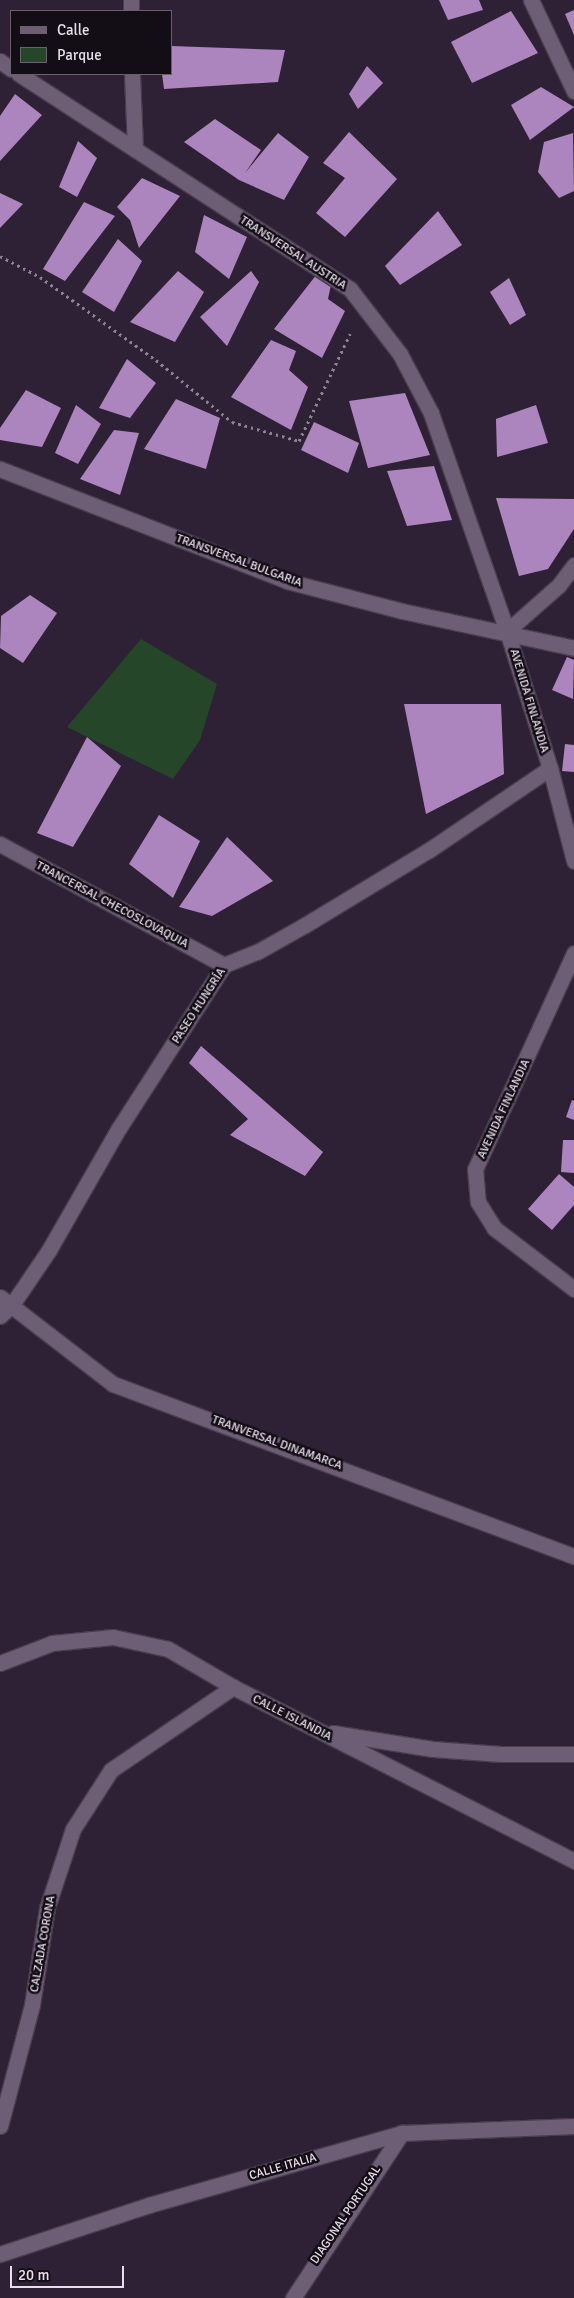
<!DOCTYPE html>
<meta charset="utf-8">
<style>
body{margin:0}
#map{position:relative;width:574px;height:2298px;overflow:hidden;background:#2f2135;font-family:Signika,sans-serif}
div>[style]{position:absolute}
.green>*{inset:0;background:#26462a}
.building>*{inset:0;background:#ac85be}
.path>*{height:3px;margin-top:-1.5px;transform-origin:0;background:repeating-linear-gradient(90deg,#8d8293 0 2.5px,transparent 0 6.5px)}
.roads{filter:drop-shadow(1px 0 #493d4e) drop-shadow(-1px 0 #493d4e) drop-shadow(0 1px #493d4e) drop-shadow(0 -1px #493d4e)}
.minor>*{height:15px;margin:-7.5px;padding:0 7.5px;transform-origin:7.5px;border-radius:7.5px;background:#6d5d75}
span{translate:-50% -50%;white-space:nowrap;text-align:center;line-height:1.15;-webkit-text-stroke:5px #130d16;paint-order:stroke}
.street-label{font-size:12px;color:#e7deec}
.legend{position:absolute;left:10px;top:10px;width:162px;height:65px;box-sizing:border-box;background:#130d16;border:1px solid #68616c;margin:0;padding:6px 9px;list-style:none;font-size:15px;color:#e7deec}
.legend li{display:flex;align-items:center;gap:10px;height:25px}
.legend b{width:25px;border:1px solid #68616c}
.scale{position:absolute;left:10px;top:2266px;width:114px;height:22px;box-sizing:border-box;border:2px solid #e7deec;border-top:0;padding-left:6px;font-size:15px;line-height:18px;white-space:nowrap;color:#e7deec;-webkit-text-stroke:4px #130d16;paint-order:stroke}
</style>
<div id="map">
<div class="green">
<i style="clip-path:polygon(141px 639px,217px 684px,200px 740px,173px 779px,67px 727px)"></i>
</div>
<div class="building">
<i style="clip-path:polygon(439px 0,479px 0,483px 10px,448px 20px)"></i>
<i style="clip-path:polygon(574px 10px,574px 35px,565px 14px)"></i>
<i style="clip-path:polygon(511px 11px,538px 53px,472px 83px,451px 42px)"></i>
<i style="clip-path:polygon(171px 46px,285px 50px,278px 82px,164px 89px,162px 74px,171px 74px)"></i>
<i style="clip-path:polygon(367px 66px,383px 83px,358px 109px,349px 94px)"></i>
<i style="clip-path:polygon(541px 87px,574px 107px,530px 140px,511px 105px)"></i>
<i style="clip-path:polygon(15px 94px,42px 115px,0 161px,0 116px)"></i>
<i style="clip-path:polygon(215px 119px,261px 150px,245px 173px,278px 133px,309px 157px,284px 200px,239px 180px,184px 142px)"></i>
<i style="clip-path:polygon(349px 132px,397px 179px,345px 237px,316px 213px,345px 178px,323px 163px)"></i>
<i style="clip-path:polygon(573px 133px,574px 191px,559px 198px,538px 172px,544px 142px)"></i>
<i style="clip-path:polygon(78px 141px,97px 158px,77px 197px,59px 187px)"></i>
<i style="clip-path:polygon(142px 178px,180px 196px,139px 248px,130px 220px,117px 207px)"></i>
<i style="clip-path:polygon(0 193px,23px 204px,0 228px)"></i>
<i style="clip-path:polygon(84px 202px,115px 216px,65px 281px,43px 269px)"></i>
<i style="clip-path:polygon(438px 211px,462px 245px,400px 285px,385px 266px)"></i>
<i style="clip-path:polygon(204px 215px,247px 237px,229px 279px,195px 252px)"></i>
<i style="clip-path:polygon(118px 239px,142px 261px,114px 312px,82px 292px)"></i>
<i style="clip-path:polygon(178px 271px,204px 292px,175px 342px,130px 322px)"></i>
<i style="clip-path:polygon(251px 271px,259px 282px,227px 346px,200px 317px)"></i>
<i style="clip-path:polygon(317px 274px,332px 280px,328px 299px,345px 311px,322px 358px,274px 329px)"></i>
<i style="clip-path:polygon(509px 278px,526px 315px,510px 325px,490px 292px)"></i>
<i style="clip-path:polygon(271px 340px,296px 351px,289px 370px,308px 387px,291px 430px,231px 397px)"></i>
<i style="clip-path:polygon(127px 359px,156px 383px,130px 418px,99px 408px)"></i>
<i style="clip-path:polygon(26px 390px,61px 408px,42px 447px,0 440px,0 428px)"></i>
<i style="clip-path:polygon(405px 393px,430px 455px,368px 468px,349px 401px)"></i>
<i style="clip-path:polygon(176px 399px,220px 418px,206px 469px,144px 449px)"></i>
<i style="clip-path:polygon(76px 405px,101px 424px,78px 464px,55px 453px)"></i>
<i style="clip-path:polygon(536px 405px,548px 443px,497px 457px,496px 419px)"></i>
<i style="clip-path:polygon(314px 422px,359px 443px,348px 473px,301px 450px)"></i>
<i style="clip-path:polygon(114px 430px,139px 433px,120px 495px,80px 479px)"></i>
<i style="clip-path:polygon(434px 466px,452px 520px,407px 526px,387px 471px)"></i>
<i style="clip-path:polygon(496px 498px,574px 499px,574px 529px,548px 569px,519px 576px)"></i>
<i style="clip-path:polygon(30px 595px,57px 613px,23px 663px,0 648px,1px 616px)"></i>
<i style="clip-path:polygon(567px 657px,574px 660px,573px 699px,552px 690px)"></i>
<i style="clip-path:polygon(404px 704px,501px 704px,504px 774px,426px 814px)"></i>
<i style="clip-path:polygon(87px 737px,121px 766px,73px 847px,37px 833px)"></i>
<i style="clip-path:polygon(565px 744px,574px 745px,574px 772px,562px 771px)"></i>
<i style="clip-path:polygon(159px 815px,200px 841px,173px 898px,129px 864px)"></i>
<i style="clip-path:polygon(227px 837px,273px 881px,212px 916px,179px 907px)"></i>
<i style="clip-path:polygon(201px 1046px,323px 1152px,305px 1176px,230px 1135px,248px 1119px,189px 1063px)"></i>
<i style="clip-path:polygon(572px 1100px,574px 1101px,574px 1120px,566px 1117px)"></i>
<i style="clip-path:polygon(563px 1140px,574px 1140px,574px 1173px,561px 1172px)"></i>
<i style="clip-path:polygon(559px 1174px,574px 1187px,574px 1205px,552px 1230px,528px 1209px)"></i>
</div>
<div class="path">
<i style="left:0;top:256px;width:45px;rotate:27.7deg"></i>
<i style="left:40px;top:277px;width:143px;rotate:35.6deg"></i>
<i style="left:156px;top:360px;width:98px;rotate:39.2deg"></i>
<i style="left:232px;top:422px;width:70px;rotate:15.8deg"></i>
<i style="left:299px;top:441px;width:119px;rotate:-64.5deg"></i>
</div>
<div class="roads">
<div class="minor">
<i style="left:531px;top:0;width:101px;rotate:64.7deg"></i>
<i style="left:131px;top:11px;width:11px;rotate:-90deg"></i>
<i style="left:0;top:61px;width:14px;rotate:36deg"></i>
<i style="left:19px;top:74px;width:395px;rotate:33deg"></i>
<i style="left:350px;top:289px;width:82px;rotate:52.4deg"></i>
<i style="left:400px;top:354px;width:67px;rotate:62.3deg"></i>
<i style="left:431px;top:413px;width:231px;rotate:70.8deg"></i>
<i style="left:507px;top:631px;width:144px;rotate:72.6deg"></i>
<i style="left:550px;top:768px;width:96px;rotate:75.5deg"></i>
<i style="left:132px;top:74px;width:75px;rotate:87.7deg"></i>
<i style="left:0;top:469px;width:308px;rotate:21.3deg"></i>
<i style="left:287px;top:581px;width:119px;rotate:14.6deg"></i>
<i style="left:402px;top:611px;width:176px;rotate:12.1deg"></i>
<i style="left:507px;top:631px;width:69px;rotate:-41.5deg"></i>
<i style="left:559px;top:585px;width:25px;rotate:-53deg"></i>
<i style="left:0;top:844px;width:255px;rotate:28.4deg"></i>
<i style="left:574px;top:953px;width:238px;rotate:114.6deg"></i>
<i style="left:475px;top:1169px;width:33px;rotate:85deg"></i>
<i style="left:478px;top:1202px;width:31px;rotate:58deg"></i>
<i style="left:494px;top:1228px;width:101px;rotate:37.3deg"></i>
<i style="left:0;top:1297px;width:143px;rotate:37.6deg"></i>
<i style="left:113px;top:1384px;width:492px;rotate:20.5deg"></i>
<i style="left:0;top:1316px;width:15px;rotate:-42deg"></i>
<i style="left:11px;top:1306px;width:68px;rotate:-55.8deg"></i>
<i style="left:49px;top:1250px;width:141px;rotate:-60.2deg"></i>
<i style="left:119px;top:1128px;width:194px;rotate:-57.2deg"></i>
<i style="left:224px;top:965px;width:35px;rotate:-22deg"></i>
<i style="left:257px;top:952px;width:55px;rotate:-29.4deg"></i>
<i style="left:305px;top:925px;width:145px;rotate:-31.2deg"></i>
<i style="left:429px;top:850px;width:146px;rotate:-34.1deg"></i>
<i style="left:0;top:1663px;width:56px;rotate:-21deg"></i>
<i style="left:52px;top:1643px;width:61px;rotate:-5.6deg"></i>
<i style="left:113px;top:1637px;width:56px;rotate:12.3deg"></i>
<i style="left:168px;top:1649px;width:75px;rotate:30.3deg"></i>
<i style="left:233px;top:1687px;width:383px;rotate:27deg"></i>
<i style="left:333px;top:1733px;width:101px;rotate:9.1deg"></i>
<i style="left:433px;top:1749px;width:68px;rotate:4.2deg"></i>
<i style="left:501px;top:1754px;width:73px"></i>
<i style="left:0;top:2126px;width:125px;rotate:-75.2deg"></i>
<i style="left:32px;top:2005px;width:98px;rotate:-81.2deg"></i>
<i style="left:47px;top:1908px;width:83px;rotate:-71.8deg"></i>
<i style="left:73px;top:1829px;width:70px;rotate:-57.2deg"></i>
<i style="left:111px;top:1770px;width:148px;rotate:-34.2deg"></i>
<i style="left:0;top:2254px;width:157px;rotate:-18.2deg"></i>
<i style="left:149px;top:2205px;width:263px;rotate:-15.9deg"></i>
<i style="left:402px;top:2133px;width:172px;rotate:-2.3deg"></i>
<i style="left:293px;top:2298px;width:198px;rotate:-56.6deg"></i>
</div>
</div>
<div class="street-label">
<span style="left:293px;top:253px;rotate:33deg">TRANSVERSAL AUSTRIA</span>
<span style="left:239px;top:561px;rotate:20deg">TRANSVERSAL BULGARIA</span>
<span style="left:529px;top:701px;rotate:73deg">AVENIDA FINLANDIA</span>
<span style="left:112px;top:905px;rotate:28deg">TRANCERSAL CHECOSLOVAQUIA</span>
<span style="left:199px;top:1006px;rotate:-57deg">PASEO HUNGRÍA</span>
<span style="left:504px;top:1109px;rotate:-65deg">AVENIDA FINLANDIA</span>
<span style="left:277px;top:1443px;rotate:20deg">TRANVERSAL DINAMARCA</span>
<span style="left:292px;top:1718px;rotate:27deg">CALLE ISLANDIA</span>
<span style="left:43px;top:1944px;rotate:-80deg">CALZADA CORONA</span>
<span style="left:283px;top:2167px;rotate:-16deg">CALLE ITALIA</span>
<span style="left:346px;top:2215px;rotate:-56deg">DIAGONAL PORTUGAL</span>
</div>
<ul class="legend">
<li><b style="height:6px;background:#6d5d75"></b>Calle</li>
<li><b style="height:14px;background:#26462a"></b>Parque</li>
</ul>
<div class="scale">20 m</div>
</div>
